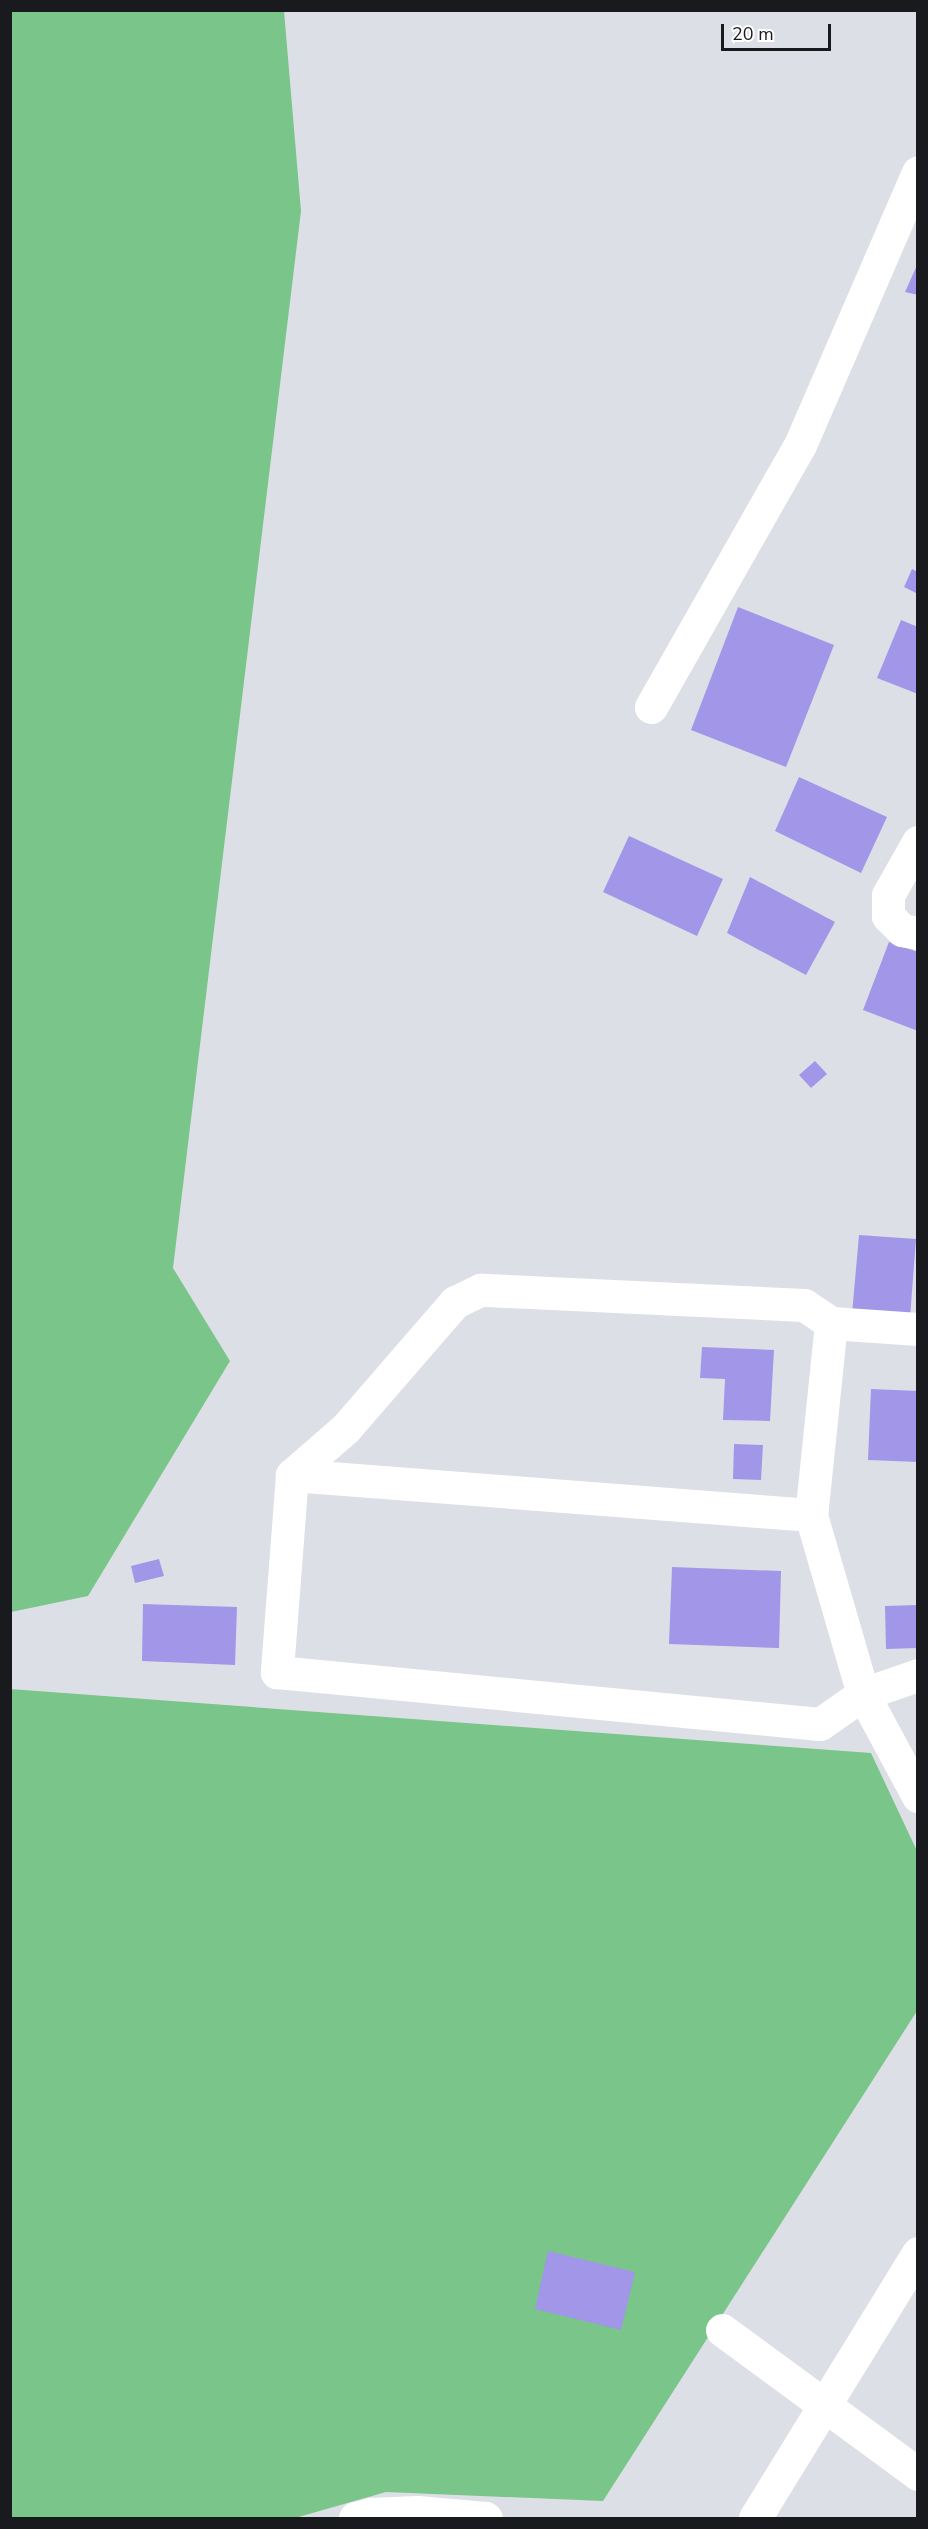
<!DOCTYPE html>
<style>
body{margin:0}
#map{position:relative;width:928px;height:2529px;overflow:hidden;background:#dddfe6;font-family:"Nunito Sans",sans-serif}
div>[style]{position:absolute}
.green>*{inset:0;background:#7ac58a}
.building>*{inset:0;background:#a296e9}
.minor>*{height:33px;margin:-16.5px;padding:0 16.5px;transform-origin:16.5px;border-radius:16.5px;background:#fff}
span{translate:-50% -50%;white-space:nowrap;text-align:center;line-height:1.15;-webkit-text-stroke:4.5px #fff;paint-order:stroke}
.frame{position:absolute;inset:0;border:12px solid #191a1d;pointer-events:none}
.scale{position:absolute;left:721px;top:24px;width:110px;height:27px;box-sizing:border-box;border:3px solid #191a1d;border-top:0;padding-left:8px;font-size:18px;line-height:21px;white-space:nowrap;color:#191a1d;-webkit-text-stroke:4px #fff;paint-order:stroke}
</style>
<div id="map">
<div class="green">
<i style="clip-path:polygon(11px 10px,284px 11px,301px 211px,173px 1268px,230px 1361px,88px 1596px,11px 1612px)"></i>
<i style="clip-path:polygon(10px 1689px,871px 1753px,917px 1851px,917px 2011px,603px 2501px,386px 2492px,295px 2518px,11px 2518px)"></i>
</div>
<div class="building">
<i style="clip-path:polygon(918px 263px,918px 295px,905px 292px)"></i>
<i style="clip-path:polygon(912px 569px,918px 572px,918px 594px,904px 587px)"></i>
<i style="clip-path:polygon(738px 607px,834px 645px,786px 767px,691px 730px)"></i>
<i style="clip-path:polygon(901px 620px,918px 627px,918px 694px,877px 678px)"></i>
<i style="clip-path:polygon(799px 777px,887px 817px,861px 873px,775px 831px)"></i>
<i style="clip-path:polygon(629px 836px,723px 879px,697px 936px,603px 892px)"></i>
<i style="clip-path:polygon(750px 877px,835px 922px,806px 975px,727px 933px)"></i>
<i style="clip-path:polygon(889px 942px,918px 952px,918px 1031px,863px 1010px)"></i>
<i style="clip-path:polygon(815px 1061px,827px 1074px,811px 1088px,799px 1075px)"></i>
<i style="clip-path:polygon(859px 1235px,916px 1239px,910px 1318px,852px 1314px)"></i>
<i style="clip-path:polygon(702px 1347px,774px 1350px,770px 1421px,723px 1420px,725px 1379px,700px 1378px)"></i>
<i style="clip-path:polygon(871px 1389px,918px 1391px,918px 1462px,868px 1460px)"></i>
<i style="clip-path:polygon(734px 1444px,763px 1445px,761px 1480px,733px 1479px)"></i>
<i style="clip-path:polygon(159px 1559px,164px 1576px,135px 1583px,131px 1566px)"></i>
<i style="clip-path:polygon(672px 1567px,781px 1571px,779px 1648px,669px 1644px)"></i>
<i style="clip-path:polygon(143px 1604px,237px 1607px,235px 1665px,142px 1661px)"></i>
<i style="clip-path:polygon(918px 1605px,918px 1648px,886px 1649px,885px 1606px)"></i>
<i style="clip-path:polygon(548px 2251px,635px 2272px,621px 2330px,535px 2309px)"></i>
</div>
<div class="minor">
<i style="left:651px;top:707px;width:301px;rotate:-60.4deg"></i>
<i style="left:800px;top:445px;width:297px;rotate:-66.6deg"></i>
<i style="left:918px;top:842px;width:61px;rotate:119.5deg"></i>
<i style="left:888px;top:895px;width:21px;rotate:90deg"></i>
<i style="left:888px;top:916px;width:20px;rotate:45deg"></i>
<i style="left:902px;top:930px;width:16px;rotate:11deg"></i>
<i style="left:831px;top:1323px;width:193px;rotate:95.9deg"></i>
<i style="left:811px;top:1515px;width:186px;rotate:73.8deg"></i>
<i style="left:863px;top:1694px;width:58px;rotate:-19.1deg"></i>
<i style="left:918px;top:1329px;width:87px;rotate:-176.1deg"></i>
<i style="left:831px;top:1323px;width:32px;rotate:-146deg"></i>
<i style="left:804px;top:1305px;width:324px;rotate:-177.3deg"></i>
<i style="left:480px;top:1290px;width:28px;rotate:154deg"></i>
<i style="left:455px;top:1302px;width:167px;rotate:130.9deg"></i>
<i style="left:346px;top:1428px;width:72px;rotate:139deg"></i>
<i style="left:292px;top:1475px;width:198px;rotate:94.4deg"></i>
<i style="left:277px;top:1672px;width:545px;rotate:5.47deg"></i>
<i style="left:820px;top:1724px;width:52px;rotate:-34.9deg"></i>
<i style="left:863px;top:1694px;width:116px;rotate:61.7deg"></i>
<i style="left:292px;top:1475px;width:521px;rotate:4.41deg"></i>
<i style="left:722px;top:2330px;width:243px;rotate:36.3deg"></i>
<i style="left:355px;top:2518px;width:16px;rotate:-15deg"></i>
<i style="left:370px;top:2514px;width:47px;rotate:-2.4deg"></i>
<i style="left:417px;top:2512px;width:69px;rotate:5deg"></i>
<i style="left:755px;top:2518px;width:311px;rotate:-58.4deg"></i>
</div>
<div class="frame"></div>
<div class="scale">20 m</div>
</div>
